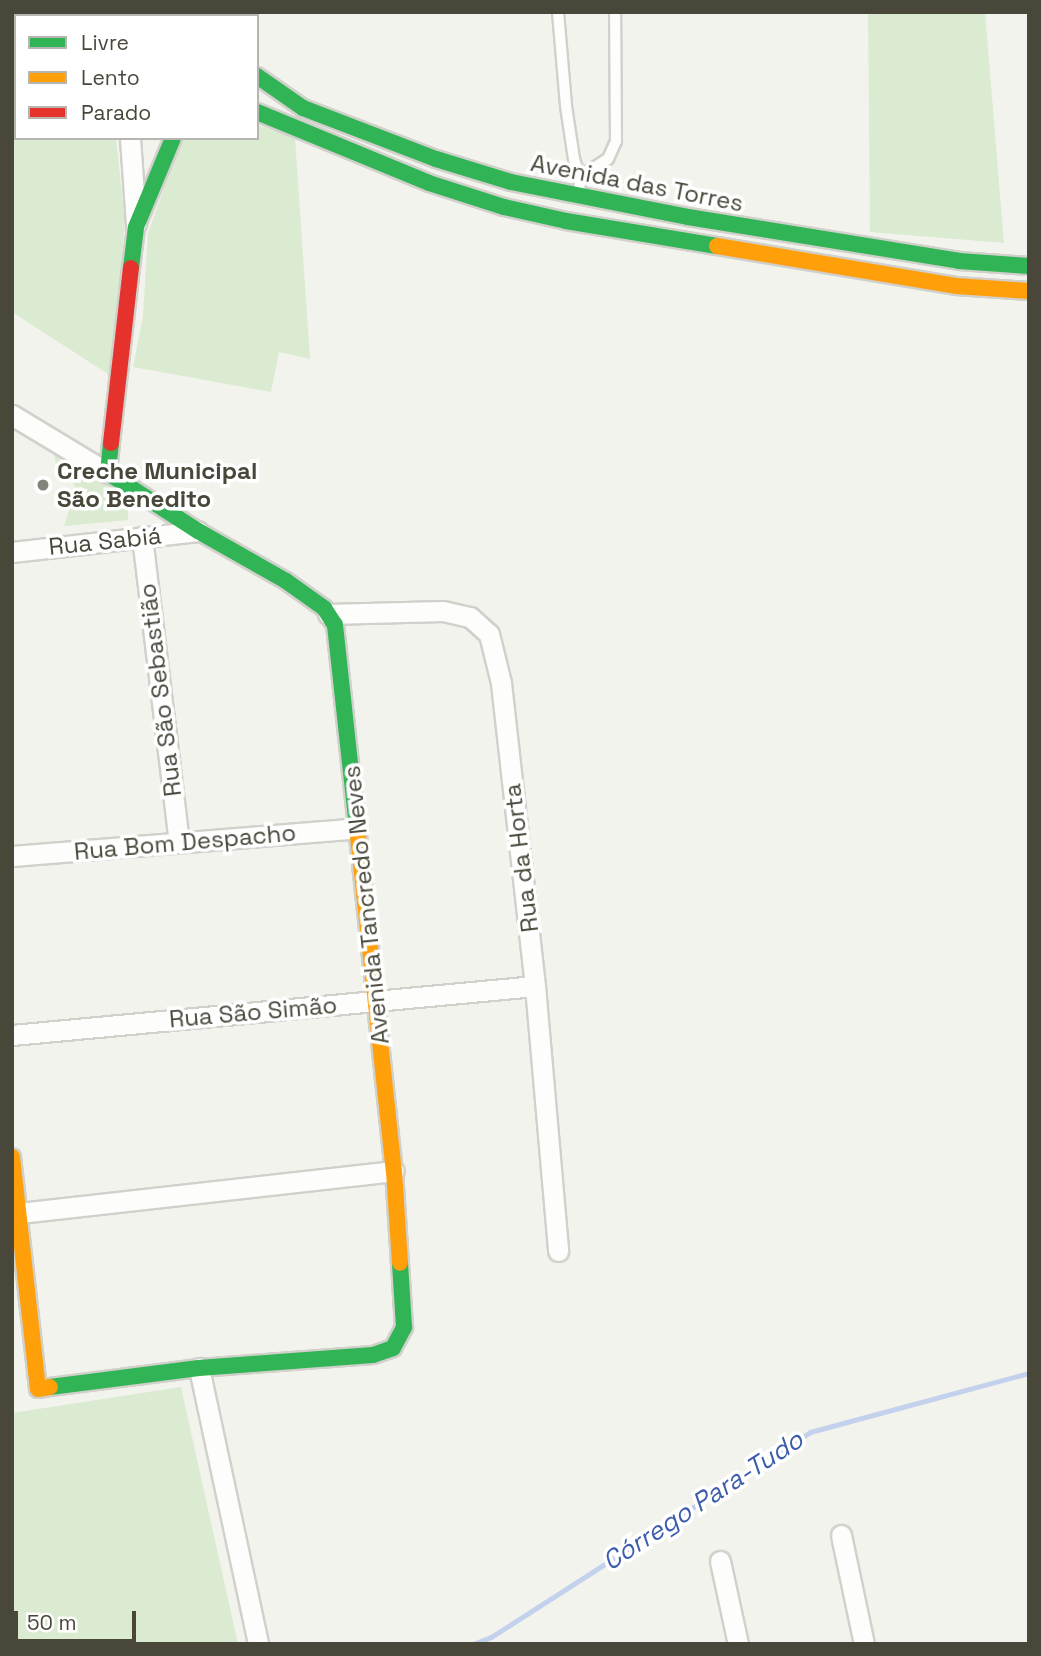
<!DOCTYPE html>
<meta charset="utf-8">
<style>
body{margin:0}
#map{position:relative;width:1041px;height:1656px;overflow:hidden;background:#f3f3ee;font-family:"Space Grotesk",sans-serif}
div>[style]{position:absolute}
.green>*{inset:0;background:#daebd1}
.stream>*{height:5px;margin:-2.5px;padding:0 2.5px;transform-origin:2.5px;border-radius:2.5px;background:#c3d1ec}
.roads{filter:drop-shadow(2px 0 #d1d0cb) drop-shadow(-2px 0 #d1d0cb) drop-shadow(0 2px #d1d0cb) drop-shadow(0 -2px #d1d0cb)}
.lane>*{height:10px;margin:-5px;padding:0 5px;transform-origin:5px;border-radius:5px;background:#fdfdfc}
.street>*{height:19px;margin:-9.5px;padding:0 9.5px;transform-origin:9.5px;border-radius:9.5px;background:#fdfdfc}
.fast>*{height:16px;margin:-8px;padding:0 8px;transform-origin:8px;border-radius:8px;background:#30b455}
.slow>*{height:16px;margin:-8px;padding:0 8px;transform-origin:8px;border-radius:8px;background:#ff9f0a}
.jam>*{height:16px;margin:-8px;padding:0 8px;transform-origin:8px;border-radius:8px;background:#e5322d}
.dots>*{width:19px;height:19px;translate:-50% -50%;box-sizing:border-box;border:4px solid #fff;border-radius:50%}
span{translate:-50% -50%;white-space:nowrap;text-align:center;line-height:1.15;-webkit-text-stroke:7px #fff;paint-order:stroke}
.street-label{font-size:24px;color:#48473a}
.poi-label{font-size:24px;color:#48473a;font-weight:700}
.left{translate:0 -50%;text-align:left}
.water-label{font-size:26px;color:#3c5dab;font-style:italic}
.frame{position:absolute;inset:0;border:14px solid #48473a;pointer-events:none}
.legend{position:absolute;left:14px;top:14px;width:245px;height:126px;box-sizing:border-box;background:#fff;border:2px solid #b6b5b0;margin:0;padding:9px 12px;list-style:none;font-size:21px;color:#48473a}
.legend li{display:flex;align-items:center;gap:14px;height:35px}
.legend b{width:35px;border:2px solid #b6b5b0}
.scale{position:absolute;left:14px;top:1611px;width:122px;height:32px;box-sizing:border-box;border:4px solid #48473a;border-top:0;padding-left:9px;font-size:21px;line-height:24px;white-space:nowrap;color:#48473a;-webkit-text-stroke:5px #fff;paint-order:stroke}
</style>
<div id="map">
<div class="green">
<i style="clip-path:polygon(868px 12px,985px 12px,1004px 243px,870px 232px)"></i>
<i style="clip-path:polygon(12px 43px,16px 45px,16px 138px,116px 138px,125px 223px,111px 376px,12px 312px)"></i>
<i style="clip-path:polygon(257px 125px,295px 137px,310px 359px,279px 352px,271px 392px,133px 367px,143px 316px,148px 233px,182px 138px,257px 138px)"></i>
<i style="clip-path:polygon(54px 454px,115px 488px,128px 507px,128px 520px,64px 526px,76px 489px,72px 481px,59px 480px)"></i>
<i style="clip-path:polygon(181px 1387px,238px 1644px,12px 1644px,12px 1413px)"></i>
</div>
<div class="stream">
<i style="left:473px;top:1644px;width:19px;rotate:-21deg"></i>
<i style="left:491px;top:1637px;width:379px;rotate:-32.7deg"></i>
<i style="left:810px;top:1432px;width:227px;rotate:-15.1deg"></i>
</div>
<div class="roads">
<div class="lane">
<i style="left:558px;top:12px;width:94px;rotate:85.1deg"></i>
<i style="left:566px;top:106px;width:54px;rotate:81.4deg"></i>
<i style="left:574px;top:159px;width:19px;rotate:72deg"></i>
<i style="left:580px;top:177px;width:17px;rotate:93deg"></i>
<i style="left:580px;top:177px;width:33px;rotate:-33deg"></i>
<i style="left:608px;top:159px;width:20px;rotate:-66deg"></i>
<i style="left:616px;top:141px;width:129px;rotate:-90.4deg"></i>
</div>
<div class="street">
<i style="left:130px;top:138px;width:86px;rotate:86deg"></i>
<i style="left:12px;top:415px;width:112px;rotate:31.1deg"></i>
<i style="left:142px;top:537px;width:308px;rotate:83.1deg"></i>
<i style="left:12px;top:552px;width:187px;rotate:-6.4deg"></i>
<i style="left:328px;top:614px;width:115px;rotate:-1.5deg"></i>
<i style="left:443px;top:611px;width:28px;rotate:13deg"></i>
<i style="left:470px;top:617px;width:25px;rotate:42deg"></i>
<i style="left:489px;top:634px;width:50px;rotate:76.2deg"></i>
<i style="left:501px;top:683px;width:305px;rotate:83.6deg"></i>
<i style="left:535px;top:986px;width:266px;rotate:85deg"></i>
<i style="left:12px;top:856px;width:347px;rotate:-4.6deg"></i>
<i style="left:12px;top:1035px;width:525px;rotate:-5.35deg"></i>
<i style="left:20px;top:1213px;width:376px;rotate:-6.4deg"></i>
<i style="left:199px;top:1368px;width:282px;rotate:77.9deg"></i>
<i style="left:841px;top:1535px;width:111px;rotate:78.1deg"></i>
<i style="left:720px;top:1561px;width:85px;rotate:77.8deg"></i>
</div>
<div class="fast">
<i style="left:77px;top:12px;width:6px;rotate:45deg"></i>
<i style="left:214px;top:12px;width:4px;rotate:63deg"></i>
<i style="left:257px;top:76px;width:56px;rotate:34.8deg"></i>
<i style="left:303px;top:108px;width:142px;rotate:21deg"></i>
<i style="left:436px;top:159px;width:78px;rotate:17deg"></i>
<i style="left:511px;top:182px;width:180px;rotate:11.2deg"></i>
<i style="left:688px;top:217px;width:275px;rotate:9.2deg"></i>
<i style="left:959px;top:261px;width:70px;rotate:4.1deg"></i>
<i style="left:257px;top:112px;width:186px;rotate:22.4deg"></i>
<i style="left:429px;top:183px;width:79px;rotate:17.7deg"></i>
<i style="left:504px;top:207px;width:64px;rotate:12.7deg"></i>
<i style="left:566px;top:221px;width:153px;rotate:9.4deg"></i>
<i style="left:131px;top:268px;width:41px;rotate:-83deg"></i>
<i style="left:136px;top:227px;width:96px;rotate:-67.4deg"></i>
<i style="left:111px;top:443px;width:30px;rotate:96deg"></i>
<i style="left:108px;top:473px;width:107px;rotate:32.8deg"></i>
<i style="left:198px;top:531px;width:101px;rotate:29.6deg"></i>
<i style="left:286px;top:581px;width:47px;rotate:35.4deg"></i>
<i style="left:324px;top:608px;width:20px;rotate:57deg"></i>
<i style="left:335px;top:625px;width:212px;rotate:83.8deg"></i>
<i style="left:50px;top:1387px;width:150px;rotate:-7.3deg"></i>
<i style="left:199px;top:1368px;width:174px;rotate:-4.3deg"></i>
<i style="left:373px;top:1355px;width:21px;rotate:-19deg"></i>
<i style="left:393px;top:1348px;width:24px;rotate:-62deg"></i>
<i style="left:404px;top:1327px;width:64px;rotate:-93.6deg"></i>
</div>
<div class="slow">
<i style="left:113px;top:16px;width:5px;rotate:-53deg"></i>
<i style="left:717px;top:246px;width:242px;rotate:9.5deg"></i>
<i style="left:956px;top:286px;width:73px;rotate:3.9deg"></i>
<i style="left:358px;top:836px;width:337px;rotate:83.9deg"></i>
<i style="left:394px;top:1171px;width:92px;rotate:86.3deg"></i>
<i style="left:12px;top:1157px;width:233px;rotate:83.6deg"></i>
<i style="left:38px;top:1389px;width:12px;rotate:-9deg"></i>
</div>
<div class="jam">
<i style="left:111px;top:443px;width:176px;rotate:-83.5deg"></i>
</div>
</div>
<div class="dots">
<i style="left:43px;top:485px;background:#848379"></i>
</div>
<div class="street-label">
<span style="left:637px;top:183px;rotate:11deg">Avenida das Torres</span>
<span style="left:105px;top:541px;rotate:-6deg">Rua Sabiá</span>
<span style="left:160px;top:690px;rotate:-97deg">Rua São Sebastião</span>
<span style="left:185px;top:842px;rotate:-5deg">Rua Bom Despacho</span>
<span style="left:521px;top:858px;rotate:-97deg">Rua da Horta</span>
<span style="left:366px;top:905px;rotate:-96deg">Avenida Tancredo Neves</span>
<span style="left:253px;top:1012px;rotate:-5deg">Rua São Simão</span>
</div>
<div class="poi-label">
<span class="left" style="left:57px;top:485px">Creche Municipal<br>São Benedito</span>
</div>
<div class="water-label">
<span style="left:703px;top:1501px;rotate:-33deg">Córrego Para-Tudo</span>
</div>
<div class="frame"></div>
<ul class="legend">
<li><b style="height:9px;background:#30b455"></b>Livre</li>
<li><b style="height:9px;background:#ff9f0a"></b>Lento</li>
<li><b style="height:9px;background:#e5322d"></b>Parado</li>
</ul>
<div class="scale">50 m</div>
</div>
